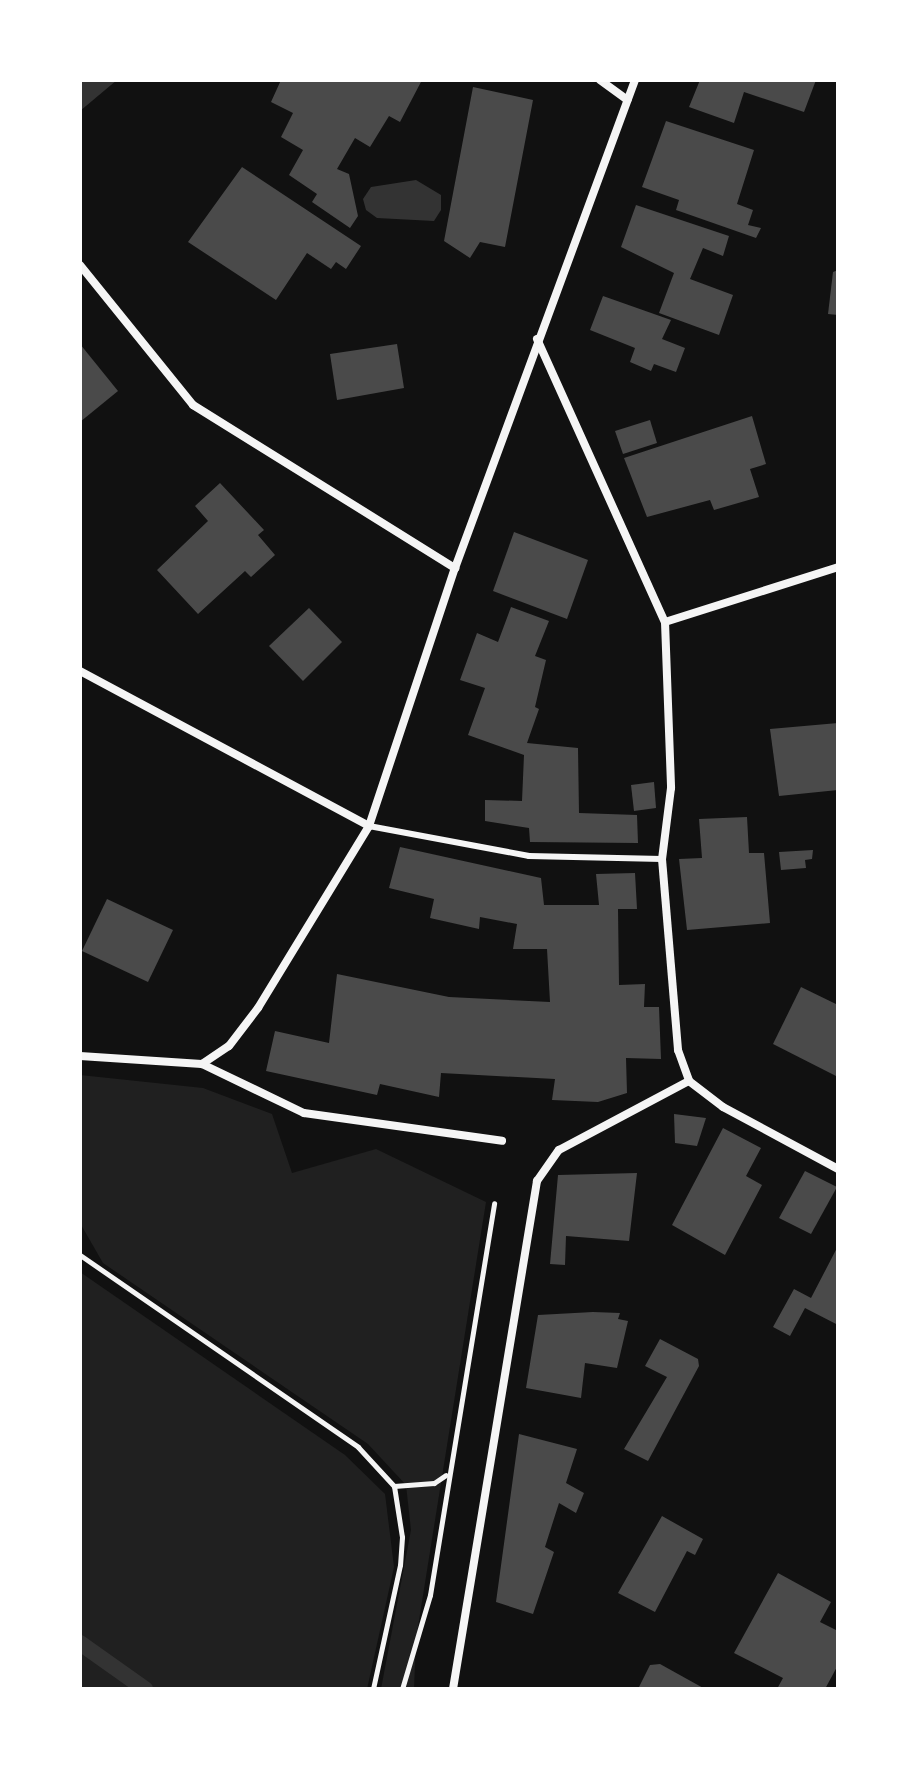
<!DOCTYPE html>
<style>
body{margin:0}
#map{position:relative;width:918px;height:1769px;overflow:hidden;background:#111;font-family:Raleway,sans-serif}
div>[style]{position:absolute}
.green>*{inset:0;background:#202020}
.water>*{inset:0;background:#333}
.stream>*{height:16px;margin:-8px;padding:0 8px;transform-origin:8px;border-radius:8px;background:#333}
.building>*{inset:0;background:#4a4a4a}
.path>*{height:5px;margin:-2.5px;padding:0 2.5px;transform-origin:2.5px;border-radius:2.5px;background:#f5f5f5}
.service>*{height:6px;margin:-3px;padding:0 3px;transform-origin:3px;border-radius:3px;background:#f5f5f5}
.minor>*{height:8px;margin:-4px;padding:0 4px;transform-origin:4px;border-radius:4px;background:#f5f5f5}
span{translate:-50% -50%;white-space:nowrap;text-align:center;line-height:1.15;-webkit-text-stroke:6px #fff;paint-order:stroke}
.frame{position:absolute;inset:0;border:82px solid #fff;pointer-events:none}
</style>
<div id="map">
<div class="green">
<i style="clip-path:polygon(80px 1075px,203px 1088px,272px 1114px,292px 1173px,376px 1149px,486px 1202px,416px 1639px,414px 1689px,381px 1689px,411px 1530px,406px 1485px,368px 1444px,103px 1263px,80px 1223px)"></i>
<i style="clip-path:polygon(80px 1272px,345px 1455px,385px 1494px,394px 1567px,367px 1689px,80px 1689px)"></i>
</div>
<div class="water">
<i style="clip-path:polygon(80px 80px,117px 80px,80px 111px)"></i>
<i style="clip-path:polygon(416px 180px,441px 195px,441px 210px,434px 221px,377px 218px,366px 210px,363px 199px,371px 187px)"></i>
</div>
<div class="stream">
<i style="left:80px;top:1643px;width:80px;rotate:35.3deg"></i>
</div>
<div class="building">
<i style="clip-path:polygon(281px 80px,422px 80px,400px 122px,389px 116px,370px 147px,355px 138px,337px 169px,349px 174px,358px 216px,350px 228px,312px 202px,317px 194px,289px 175px,303px 150px,281px 137px,293px 113px,271px 102px)"></i>
<i style="clip-path:polygon(700px 80px,816px 80px,804px 112px,744px 92px,734px 123px,689px 107px)"></i>
<i style="clip-path:polygon(473px 87px,533px 100px,505px 247px,480px 242px,470px 258px,444px 241px)"></i>
<i style="clip-path:polygon(666px 121px,754px 150px,737px 204px,753px 210px,748px 225px,761px 228px,756px 238px,676px 210px,679px 200px,642px 187px)"></i>
<i style="clip-path:polygon(242px 167px,361px 246px,346px 269px,336px 262px,331px 269px,307px 253px,276px 300px,188px 242px)"></i>
<i style="clip-path:polygon(636px 205px,729px 236px,723px 256px,703px 248px,690px 279px,733px 295px,719px 335px,659px 313px,674px 273px,621px 247px)"></i>
<i style="clip-path:polygon(838px 270px,838px 315px,828px 314px,833px 272px)"></i>
<i style="clip-path:polygon(603px 296px,671px 320px,662px 339px,685px 348px,676px 372px,654px 364px,651px 371px,630px 362px,635px 348px,590px 330px)"></i>
<i style="clip-path:polygon(80px 344px,118px 391px,80px 422px)"></i>
<i style="clip-path:polygon(397px 344px,404px 388px,337px 400px,330px 354px)"></i>
<i style="clip-path:polygon(752px 416px,766px 464px,750px 469px,759px 497px,714px 510px,710px 500px,647px 517px,624px 458px)"></i>
<i style="clip-path:polygon(650px 420px,657px 443px,623px 454px,615px 431px)"></i>
<i style="clip-path:polygon(220px 483px,264px 530px,258px 535px,275px 555px,251px 577px,245px 571px,198px 614px,157px 570px,208px 521px,195px 506px)"></i>
<i style="clip-path:polygon(514px 532px,588px 560px,567px 619px,493px 591px)"></i>
<i style="clip-path:polygon(511px 607px,549px 621px,535px 656px,546px 660px,535px 707px,539px 709px,527px 743px,578px 748px,579px 813px,637px 815px,638px 843px,530px 842px,529px 828px,485px 821px,485px 800px,522px 801px,524px 755px,468px 735px,485px 688px,460px 680px,477px 633px,498px 642px)"></i>
<i style="clip-path:polygon(309px 608px,342px 642px,303px 681px,269px 646px)"></i>
<i style="clip-path:polygon(838px 723px,838px 790px,779px 796px,770px 729px)"></i>
<i style="clip-path:polygon(654px 782px,656px 808px,634px 811px,631px 785px)"></i>
<i style="clip-path:polygon(747px 817px,749px 853px,764px 853px,770px 923px,687px 930px,679px 859px,702px 858px,699px 819px)"></i>
<i style="clip-path:polygon(400px 847px,541px 878px,544px 905px,599px 905px,596px 874px,635px 873px,637px 909px,618px 909px,619px 985px,645px 984px,644px 1007px,659px 1007px,661px 1059px,626px 1058px,627px 1093px,598px 1102px,552px 1100px,555px 1079px,441px 1073px,439px 1097px,380px 1084px,377px 1095px,266px 1071px,275px 1031px,329px 1043px,337px 974px,449px 997px,550px 1002px,547px 949px,513px 949px,517px 924px,480px 917px,479px 929px,430px 918px,434px 899px,389px 888px)"></i>
<i style="clip-path:polygon(813px 850px,812px 859px,805px 860px,806px 868px,781px 870px,779px 852px)"></i>
<i style="clip-path:polygon(107px 899px,173px 930px,148px 982px,82px 951px)"></i>
<i style="clip-path:polygon(801px 987px,838px 1005px,838px 1077px,773px 1044px)"></i>
<i style="clip-path:polygon(674px 1114px,706px 1118px,697px 1146px,675px 1143px)"></i>
<i style="clip-path:polygon(723px 1128px,761px 1148px,746px 1176px,762px 1185px,725px 1255px,672px 1225px)"></i>
<i style="clip-path:polygon(805px 1171px,837px 1187px,811px 1234px,779px 1218px)"></i>
<i style="clip-path:polygon(637px 1173px,629px 1241px,566px 1236px,565px 1265px,550px 1264px,558px 1175px)"></i>
<i style="clip-path:polygon(838px 1246px,838px 1325px,805px 1308px,790px 1336px,773px 1327px,794px 1289px,811px 1298px)"></i>
<i style="clip-path:polygon(593px 1312px,620px 1313px,618px 1319px,628px 1321px,617px 1368px,585px 1363px,581px 1398px,526px 1388px,538px 1315px)"></i>
<i style="clip-path:polygon(660px 1339px,698px 1359px,699px 1366px,648px 1461px,624px 1449px,667px 1377px,645px 1366px)"></i>
<i style="clip-path:polygon(519px 1434px,577px 1449px,566px 1483px,584px 1493px,576px 1513px,559px 1503px,545px 1547px,554px 1552px,533px 1614px,496px 1602px)"></i>
<i style="clip-path:polygon(662px 1516px,703px 1539px,695px 1555px,687px 1551px,655px 1612px,618px 1593px)"></i>
<i style="clip-path:polygon(778px 1573px,831px 1602px,820px 1622px,838px 1631px,838px 1665px,825px 1689px,777px 1689px,783px 1678px,734px 1653px)"></i>
<i style="clip-path:polygon(660px 1664px,705px 1689px,638px 1689px,650px 1665px)"></i>
</div>
<div class="path">
<i style="left:80px;top:1255px;width:338px;rotate:34.6deg"></i>
<i style="left:358px;top:1447px;width:53px;rotate:47.3deg"></i>
<i style="left:394px;top:1486px;width:52px;rotate:81.1deg"></i>
<i style="left:402px;top:1537px;width:28px;rotate:94deg"></i>
<i style="left:400px;top:1565px;width:127px;rotate:102.3deg"></i>
<i style="left:394px;top:1486px;width:40px;rotate:-4.3deg"></i>
<i style="left:434px;top:1483px;width:14px;rotate:-34deg"></i>
<i style="left:402px;top:1689px;width:98px;rotate:-73.4deg"></i>
<i style="left:430px;top:1595px;width:397px;rotate:-80.7deg"></i>
</div>
<div class="service">
<i style="left:369px;top:826px;width:163px;rotate:10.6deg"></i>
<i style="left:529px;top:856px;width:133px;rotate:1.3deg"></i>
</div>
<div class="minor">
<i style="left:600px;top:80px;width:34px;rotate:36deg"></i>
<i style="left:80px;top:265px;width:180px;rotate:51.1deg"></i>
<i style="left:193px;top:405px;width:309px;rotate:31.9deg"></i>
<i style="left:537px;top:339px;width:311px;rotate:65.7deg"></i>
<i style="left:665px;top:622px;width:166px;rotate:87.9deg"></i>
<i style="left:671px;top:788px;width:72px;rotate:97.2deg"></i>
<i style="left:662px;top:859px;width:192px;rotate:85.2deg"></i>
<i style="left:678px;top:1050px;width:33px;rotate:70deg"></i>
<i style="left:689px;top:1081px;width:43px;rotate:37.4deg"></i>
<i style="left:723px;top:1107px;width:131px;rotate:28.3deg"></i>
<i style="left:665px;top:622px;width:182px;rotate:-17.6deg"></i>
<i style="left:80px;top:671px;width:328px;rotate:28.2deg"></i>
<i style="left:80px;top:1056px;width:122px;rotate:3.8deg"></i>
<i style="left:202px;top:1064px;width:32px;rotate:-34deg"></i>
<i style="left:229px;top:1046px;width:48px;rotate:-52.7deg"></i>
<i style="left:258px;top:1008px;width:213px;rotate:-58.6deg"></i>
<i style="left:369px;top:826px;width:272px;rotate:-71.6deg"></i>
<i style="left:455px;top:568px;width:520px;rotate:-69.75deg"></i>
<i style="left:202px;top:1064px;width:113px;rotate:25.7deg"></i>
<i style="left:304px;top:1113px;width:200px;rotate:8deg"></i>
<i style="left:453px;top:1689px;width:515px;rotate:-80.61deg"></i>
<i style="left:537px;top:1181px;width:38px;rotate:-55deg"></i>
<i style="left:559px;top:1150px;width:147px;rotate:-28deg"></i>
</div>
<div class="frame"></div>
</div>
